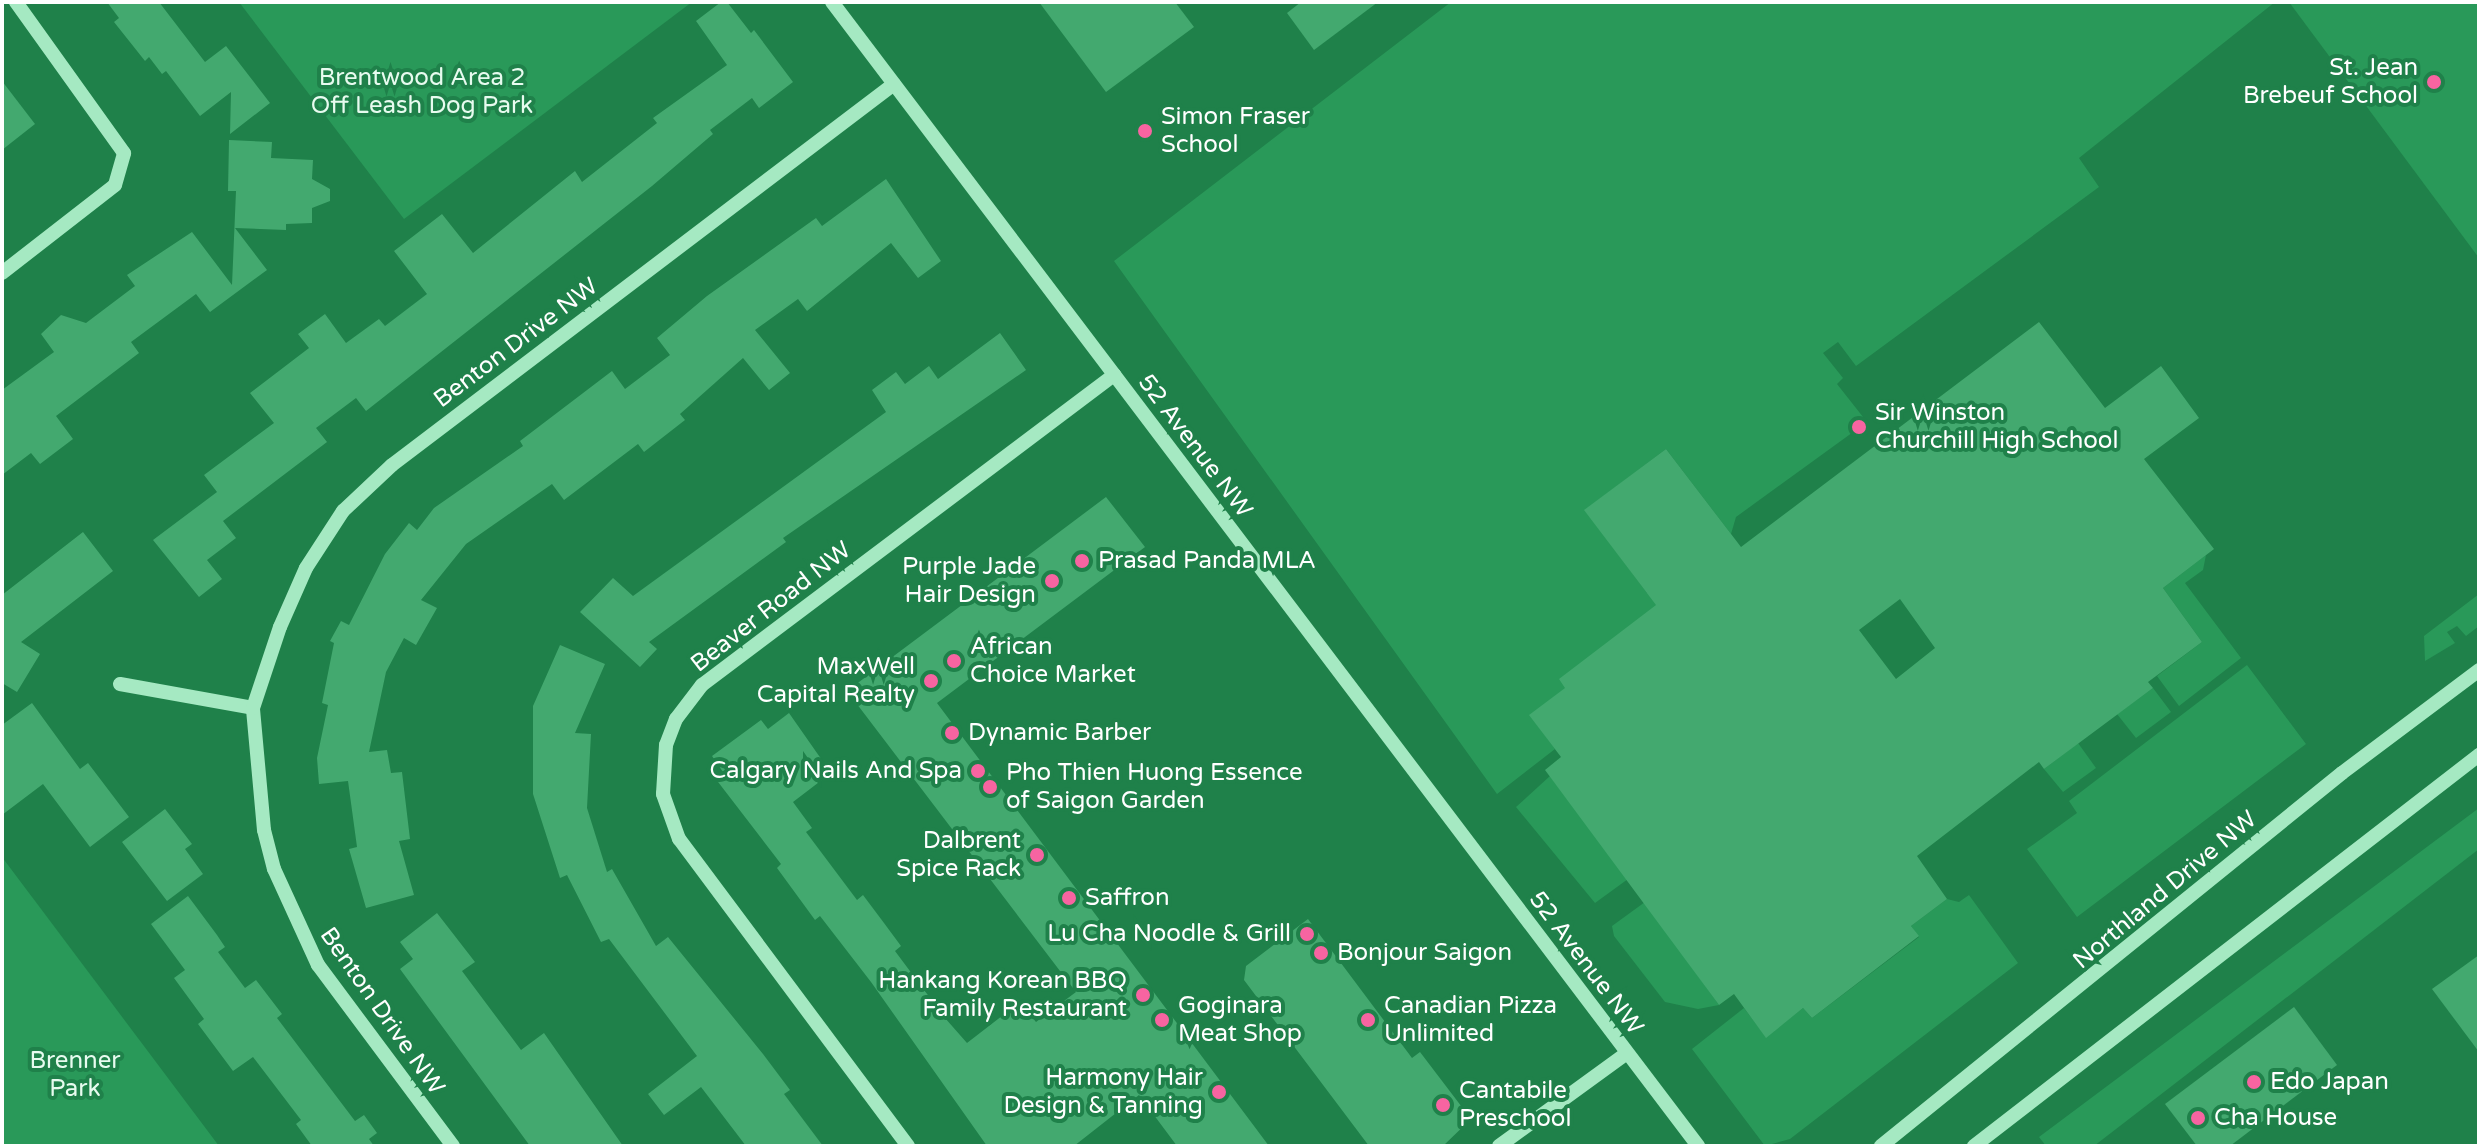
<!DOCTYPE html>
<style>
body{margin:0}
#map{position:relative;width:2481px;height:1148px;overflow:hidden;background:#1f814a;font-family:"Varela Round",sans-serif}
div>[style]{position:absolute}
.green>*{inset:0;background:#299959}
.building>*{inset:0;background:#43a96f}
.minor>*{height:14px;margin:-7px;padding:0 7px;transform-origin:7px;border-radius:7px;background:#a5e9c2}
.dots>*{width:22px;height:22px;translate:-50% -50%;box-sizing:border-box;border:4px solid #1f814a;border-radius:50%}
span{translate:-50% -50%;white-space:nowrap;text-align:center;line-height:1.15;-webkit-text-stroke:8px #1f814a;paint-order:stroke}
.poi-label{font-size:24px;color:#fff}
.right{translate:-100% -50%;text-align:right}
.left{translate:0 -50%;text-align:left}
.park-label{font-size:24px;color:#e7fbef}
.street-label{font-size:24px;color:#fff}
.frame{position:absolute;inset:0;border:4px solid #fff;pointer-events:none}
</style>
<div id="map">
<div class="green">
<i style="clip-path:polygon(239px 2px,692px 2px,404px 219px)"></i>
<i style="clip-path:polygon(1451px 2px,2275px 2px,2079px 158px,2099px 187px,1856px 366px,1838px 342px,1823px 353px,1843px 378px,1837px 384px,1867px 422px,1736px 517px,1731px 534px,1666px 449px,1585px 510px,1647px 593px,1685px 565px,1702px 587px,1530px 715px,1555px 749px,1497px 794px,1114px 261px)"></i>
<i style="clip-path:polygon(2289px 2px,2479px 2px,2479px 258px)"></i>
<i style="clip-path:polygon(2206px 555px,2203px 570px,2185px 583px,2241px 658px,2179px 706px,2157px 676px,2202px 642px,2163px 588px)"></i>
<i style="clip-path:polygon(2479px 594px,2479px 626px,2466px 636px,2457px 626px,2447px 632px,2455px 643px,2425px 661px,2424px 636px)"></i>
<i style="clip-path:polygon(2247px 665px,2306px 744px,2077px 917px,2027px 849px,2077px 813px,2069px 801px)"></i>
<i style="clip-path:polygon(2153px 688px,2171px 712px,2136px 738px,2117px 714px)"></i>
<i style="clip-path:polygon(2078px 743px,2096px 768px,2063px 792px,2044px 769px)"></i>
<i style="clip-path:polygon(1550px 776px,1628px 879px,1595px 903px,1516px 807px)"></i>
<i style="clip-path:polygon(2479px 808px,2479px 849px,2094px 1146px,2046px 1146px,2039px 1137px)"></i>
<i style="clip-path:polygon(2px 857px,219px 1146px,2px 1146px)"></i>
<i style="clip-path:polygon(1969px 895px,2018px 963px,1790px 1139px,1765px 1146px,1692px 1049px,1744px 1008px,1766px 1037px,1803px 1008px,1812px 1018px,1919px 937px,1911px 926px,1947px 899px,1959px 902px)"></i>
<i style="clip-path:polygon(1645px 902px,1719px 1005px,1698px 1009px,1665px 1002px,1614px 936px,1612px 926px)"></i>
</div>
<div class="building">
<i style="clip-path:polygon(107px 2px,159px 2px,205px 62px,226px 46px,270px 103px,230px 134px,231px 92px,200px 116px,166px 71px,162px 74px,149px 57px,145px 61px,114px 22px,119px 18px)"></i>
<i style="clip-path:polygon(721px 2px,727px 2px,751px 33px,754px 30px,793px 82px,759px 108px,752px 98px,710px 130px,713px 134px,652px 186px,366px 411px,356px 398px,316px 428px,327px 442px,223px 521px,236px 538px,207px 560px,222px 579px,199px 597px,153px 540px,217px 492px,204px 475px,274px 423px,250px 393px,309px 348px,298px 334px,325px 314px,346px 343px,379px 319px,385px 326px,427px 294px,394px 251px,442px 214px,473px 253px,575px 171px,582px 182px,657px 123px,653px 118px,727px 65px,696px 21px)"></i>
<i style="clip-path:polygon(1039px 2px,1175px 2px,1194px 27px,1106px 92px)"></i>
<i style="clip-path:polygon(1301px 2px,1378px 2px,1314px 50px,1287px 13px)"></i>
<i style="clip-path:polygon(2px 81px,35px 124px,2px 150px)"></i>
<i style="clip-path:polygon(229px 140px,272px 142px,271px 158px,313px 160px,312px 179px,330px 189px,330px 201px,312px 208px,312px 223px,286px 224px,286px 230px,235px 228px,267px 270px,210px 312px,196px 294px,131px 342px,139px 353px,56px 416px,73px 439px,40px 464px,31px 453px,2px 475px,2px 390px,54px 352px,41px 334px,61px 315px,86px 323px,135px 286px,127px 275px,192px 232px,232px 285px,236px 191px,228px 191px)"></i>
<i style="clip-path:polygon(886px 179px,941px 261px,918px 278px,891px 243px,807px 311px,798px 299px,755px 330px,790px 373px,769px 390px,743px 358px,680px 414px,685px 420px,644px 452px,638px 444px,564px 500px,552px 484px,466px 544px,421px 600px,437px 608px,416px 645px,404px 638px,386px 672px,369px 752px,387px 750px,391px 773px,402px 772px,410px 839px,399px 841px,414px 895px,366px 908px,349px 849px,357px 847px,348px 781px,319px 784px,317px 758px,328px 705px,322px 703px,334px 643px,330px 641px,341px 621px,349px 625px,385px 554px,409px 523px,417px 530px,434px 508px,523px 446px,520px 441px,612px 371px,625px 389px,670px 355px,657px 338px,707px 296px,816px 218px,822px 226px)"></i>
<i style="clip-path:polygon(evenodd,2039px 322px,2105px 408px,2161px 366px,2199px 418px,2144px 459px,2214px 549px,2163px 588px,2202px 642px,2148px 682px,2153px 688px,2044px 769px,2039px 762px,1917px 856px,1947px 899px,1911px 926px,1919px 936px,1812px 1018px,1803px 1008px,1766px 1038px,1734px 994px,1719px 1005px,1545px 770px,1561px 757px,1529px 715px,1565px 688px,1559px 679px,1656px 605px,1584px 510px,1666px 449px,1741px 547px,2039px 322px,1900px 599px,1935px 648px,1896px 679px,1859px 630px,1900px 599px)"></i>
<i style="clip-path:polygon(1000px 333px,1026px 370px,783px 538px,786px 542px,649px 642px,657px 649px,640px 667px,580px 612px,613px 578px,633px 596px,886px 412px,872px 390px,896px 372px,905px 384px,929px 366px,938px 379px)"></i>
<i style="clip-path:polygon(1106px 497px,1145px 547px,937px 703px,1269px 1146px,1177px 1146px,1139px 1095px,1074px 1146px,987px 1146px,871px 982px,820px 916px,815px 920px,777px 868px,781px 864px,715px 778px,723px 772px,712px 756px,761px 720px,768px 729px,789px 713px,831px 773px,793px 802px,812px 828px,806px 832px,857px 900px,863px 895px,884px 923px,901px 946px,895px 951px,945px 1018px,967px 1043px,1020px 1002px,1036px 1022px,1076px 992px,847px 691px)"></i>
<i style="clip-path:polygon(83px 532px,113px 571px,21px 642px,40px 654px,17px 692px,2px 683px,2px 595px)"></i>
<i style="clip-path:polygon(560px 645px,605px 664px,575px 733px,591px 734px,587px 808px,607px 872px,612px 869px,656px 946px,668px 937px,763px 1054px,790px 1090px,784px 1094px,823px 1146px,746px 1146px,701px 1087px,664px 1115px,648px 1094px,697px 1056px,609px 939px,601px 942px,567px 875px,560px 878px,533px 794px,533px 706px)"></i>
<i style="clip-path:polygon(32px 703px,80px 769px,88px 763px,129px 817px,90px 847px,43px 784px,2px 815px,2px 725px)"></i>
<i style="clip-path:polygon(165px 809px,192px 844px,185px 849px,203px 874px,167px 901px,122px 842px)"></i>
<i style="clip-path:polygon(188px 896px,217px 935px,225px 947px,218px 952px,245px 988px,256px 980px,282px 1014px,277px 1018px,355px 1121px,364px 1115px,377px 1133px,369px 1139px,374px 1146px,312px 1146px,296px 1124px,301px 1120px,253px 1057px,233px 1071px,198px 1024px,204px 1019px,174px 978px,185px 970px,151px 924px)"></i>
<i style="clip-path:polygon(437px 913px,475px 962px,462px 971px,521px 1050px,544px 1033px,623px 1146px,530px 1146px,400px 969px,413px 959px,400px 942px)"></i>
<i style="clip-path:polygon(1308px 919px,1412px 1058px,1420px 1052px,1471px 1119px,1443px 1146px,1369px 1146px,1244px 980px,1246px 966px)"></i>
<i style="clip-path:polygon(2479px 955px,2479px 1052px,2432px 989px)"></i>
<i style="clip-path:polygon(2294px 1007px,2337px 1065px,2230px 1146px,2197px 1146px,2165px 1104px)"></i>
</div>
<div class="minor">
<i style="left:832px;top:2px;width:1435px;rotate:52.87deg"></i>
<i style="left:2px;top:273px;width:143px;rotate:-37.9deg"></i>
<i style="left:115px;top:185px;width:33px;rotate:-74deg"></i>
<i style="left:124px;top:153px;width:186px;rotate:-125.6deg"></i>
<i style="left:120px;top:684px;width:135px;rotate:10.2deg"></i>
<i style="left:453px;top:1146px;width:226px;rotate:-126.7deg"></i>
<i style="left:318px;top:965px;width:106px;rotate:-114.6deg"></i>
<i style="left:274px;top:869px;width:40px;rotate:-104.4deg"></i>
<i style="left:264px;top:830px;width:122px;rotate:-95.2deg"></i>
<i style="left:253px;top:708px;width:85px;rotate:-71.6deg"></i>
<i style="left:280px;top:627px;width:64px;rotate:-66.2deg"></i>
<i style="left:306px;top:568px;width:68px;rotate:-57deg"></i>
<i style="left:343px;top:511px;width:67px;rotate:-43.2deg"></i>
<i style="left:392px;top:465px;width:630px;rotate:-37.2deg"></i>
<i style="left:908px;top:1146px;width:383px;rotate:-126.7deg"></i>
<i style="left:679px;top:839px;width:48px;rotate:-109.6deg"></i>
<i style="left:663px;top:794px;width:49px;rotate:-86.5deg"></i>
<i style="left:666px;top:745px;width:28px;rotate:-69deg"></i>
<i style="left:676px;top:719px;width:43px;rotate:-52.6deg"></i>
<i style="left:702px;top:685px;width:516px;rotate:-36.96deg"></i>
<i style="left:1499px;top:1146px;width:158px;rotate:-36deg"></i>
<i style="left:1881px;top:1146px;width:593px;rotate:-38.98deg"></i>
<i style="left:2342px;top:773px;width:171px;rotate:-36.9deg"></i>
<i style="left:1974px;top:1146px;width:639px;rotate:-37.75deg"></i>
</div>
<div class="dots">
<i style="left:2434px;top:82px;background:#f764a1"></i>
<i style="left:1145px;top:131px;background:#f764a1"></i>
<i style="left:1859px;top:427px;background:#f764a1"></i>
<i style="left:1082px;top:561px;background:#f764a1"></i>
<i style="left:1052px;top:581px;background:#f764a1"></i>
<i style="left:954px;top:661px;background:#f764a1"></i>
<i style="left:931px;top:681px;background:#f764a1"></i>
<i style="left:952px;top:733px;background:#f764a1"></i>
<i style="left:978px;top:771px;background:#f764a1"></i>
<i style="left:990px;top:787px;background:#f764a1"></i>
<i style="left:1037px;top:855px;background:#f764a1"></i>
<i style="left:1069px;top:898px;background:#f764a1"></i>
<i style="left:1307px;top:934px;background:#f764a1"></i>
<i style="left:1321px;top:953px;background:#f764a1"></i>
<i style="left:1143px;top:995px;background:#f764a1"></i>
<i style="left:1162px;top:1020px;background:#f764a1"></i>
<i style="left:1368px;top:1020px;background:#f764a1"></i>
<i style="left:2254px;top:1082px;background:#f764a1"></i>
<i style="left:1219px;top:1092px;background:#f764a1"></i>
<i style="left:1443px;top:1105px;background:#f764a1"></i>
<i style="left:2198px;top:1118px;background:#f764a1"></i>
</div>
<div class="poi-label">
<span class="right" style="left:2418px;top:82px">St. Jean<br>Brebeuf School</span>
<span class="left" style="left:1161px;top:131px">Simon Fraser<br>School</span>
<span class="left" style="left:1875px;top:427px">Sir Winston<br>Churchill High School</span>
<span class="left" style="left:1098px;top:561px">Prasad Panda MLA</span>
<span class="right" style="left:1036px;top:581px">Purple Jade<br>Hair Design</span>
<span class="left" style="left:970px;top:661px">African<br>Choice Market</span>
<span class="right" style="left:915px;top:681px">MaxWell<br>Capital Realty</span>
<span class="left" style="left:968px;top:733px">Dynamic Barber</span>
<span class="right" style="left:962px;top:771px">Calgary Nails And Spa</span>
<span class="left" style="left:1006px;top:787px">Pho Thien Huong Essence<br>of Saigon Garden</span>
<span class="right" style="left:1021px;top:855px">Dalbrent<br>Spice Rack</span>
<span class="left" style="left:1085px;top:898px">Saffron</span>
<span class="right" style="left:1291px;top:934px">Lu Cha Noodle &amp; Grill</span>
<span class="left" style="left:1337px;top:953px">Bonjour Saigon</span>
<span class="right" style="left:1127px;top:995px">Hankang Korean BBQ<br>Family Restaurant</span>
<span class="left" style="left:1178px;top:1020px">Goginara<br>Meat Shop</span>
<span class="left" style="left:1384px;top:1020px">Canadian Pizza<br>Unlimited</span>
<span class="right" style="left:1203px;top:1092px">Harmony Hair<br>Design &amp; Tanning</span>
<span class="left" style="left:2270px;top:1082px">Edo Japan</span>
<span class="left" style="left:1459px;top:1105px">Cantabile<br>Preschool</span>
<span class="left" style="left:2214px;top:1118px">Cha House</span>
</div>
<div class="park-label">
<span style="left:422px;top:92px">Brentwood Area 2<br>Off Leash Dog Park</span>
<span style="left:75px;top:1075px">Brenner<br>Park</span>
</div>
<div class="street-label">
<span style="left:516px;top:343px;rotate:-37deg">Benton Drive NW</span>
<span style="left:1195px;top:446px;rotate:53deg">52 Avenue NW</span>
<span style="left:771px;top:607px;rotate:-38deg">Beaver Road NW</span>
<span style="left:2165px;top:890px;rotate:-40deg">Northland Drive NW</span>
<span style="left:1586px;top:963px;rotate:53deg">52 Avenue NW</span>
<span style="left:382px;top:1011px;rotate:55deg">Benton Drive NW</span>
</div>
<div class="frame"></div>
</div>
